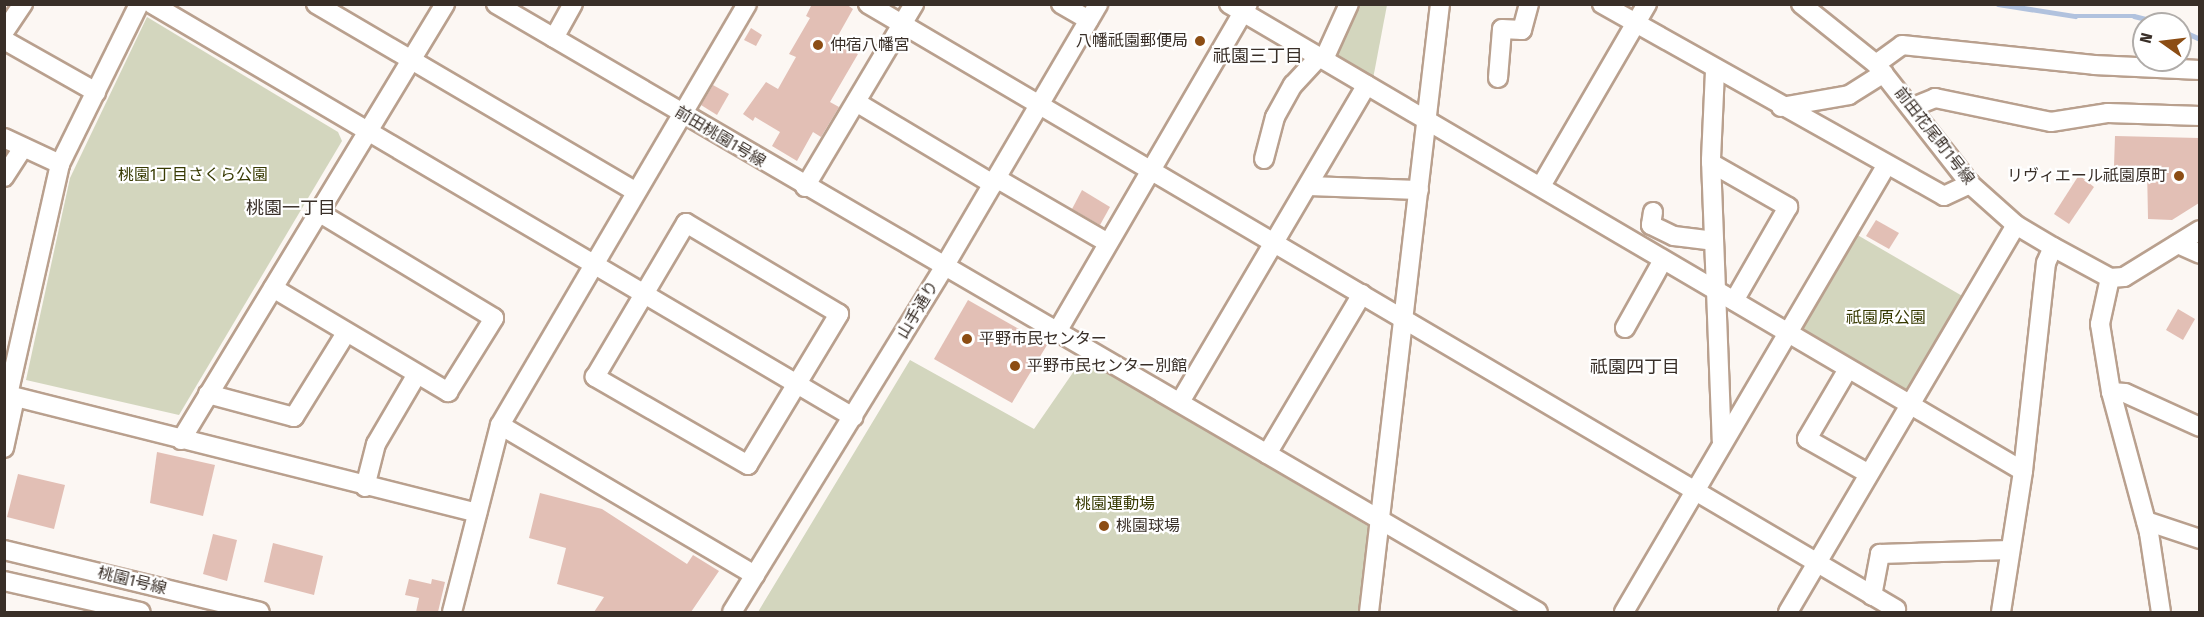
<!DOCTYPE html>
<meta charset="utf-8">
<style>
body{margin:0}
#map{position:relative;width:2204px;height:617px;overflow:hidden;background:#fcf7f3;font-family:"Fira Sans Condensed","Noto Sans JP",sans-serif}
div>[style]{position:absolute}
.green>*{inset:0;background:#d3d6be}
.stream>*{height:4.5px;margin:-2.25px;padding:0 2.25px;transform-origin:2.25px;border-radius:2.25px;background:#b1c2de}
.building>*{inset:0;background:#e2bfb5}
.roads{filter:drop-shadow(2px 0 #b9a08e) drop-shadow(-2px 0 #b9a08e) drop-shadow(0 2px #b9a08e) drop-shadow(0 -2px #b9a08e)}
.minor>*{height:18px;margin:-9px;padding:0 9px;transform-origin:9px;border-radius:9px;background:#fff}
.dots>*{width:16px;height:16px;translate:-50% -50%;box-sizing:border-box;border:3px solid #fff;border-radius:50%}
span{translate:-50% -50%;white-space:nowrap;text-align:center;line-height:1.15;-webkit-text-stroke:4.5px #fff;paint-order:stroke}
.poi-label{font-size:16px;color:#392f28}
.right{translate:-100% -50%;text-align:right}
.left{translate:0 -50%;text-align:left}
.street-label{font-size:16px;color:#392f28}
.park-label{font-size:16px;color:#373a02}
.neighbourhood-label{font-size:18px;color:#392f28}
.frame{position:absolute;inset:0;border:6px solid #392f28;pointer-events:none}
.north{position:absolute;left:2132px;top:12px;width:60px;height:60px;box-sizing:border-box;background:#fff;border:2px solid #b0aca9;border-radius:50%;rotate:284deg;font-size:16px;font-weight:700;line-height:24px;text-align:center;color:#392f28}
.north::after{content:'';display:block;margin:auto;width:21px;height:27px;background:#8c4d14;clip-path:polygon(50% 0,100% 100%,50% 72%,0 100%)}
</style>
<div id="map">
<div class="green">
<i style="clip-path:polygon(1355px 5px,1387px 5px,1372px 84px,1331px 58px)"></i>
<i style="clip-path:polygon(147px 17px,338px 132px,342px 141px,179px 415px,26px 380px,70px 178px)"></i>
<i style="clip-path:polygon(1854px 233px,1964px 297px,1911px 391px,1902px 393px,1801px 334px,1799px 325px)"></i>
<i style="clip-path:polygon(1083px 358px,1371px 528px,1361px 612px,758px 612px,910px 360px,1034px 429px)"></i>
</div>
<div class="stream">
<i style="left:1998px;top:4px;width:78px;rotate:8.9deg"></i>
<i style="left:2075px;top:16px;width:59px"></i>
<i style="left:2134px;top:16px;width:33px;rotate:14deg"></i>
<i style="left:2180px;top:30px;width:22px;rotate:24deg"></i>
</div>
<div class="building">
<i style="clip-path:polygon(812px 4px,846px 4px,853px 9px,835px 41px,858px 54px,830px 102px,839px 107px,821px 137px,813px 132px,797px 161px,772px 146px,780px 132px,755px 117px,753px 121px,743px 114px,766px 82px,778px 89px,796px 57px,789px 54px,810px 18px,806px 16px)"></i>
<i style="clip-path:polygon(751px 28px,762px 35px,756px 46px,744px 40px)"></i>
<i style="clip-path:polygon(713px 85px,729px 94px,717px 115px,701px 105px)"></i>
<i style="clip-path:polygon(2115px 136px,2199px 138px,2199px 203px,2172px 220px,2148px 219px,2147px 167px,2114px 166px)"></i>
<i style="clip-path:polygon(2079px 175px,2094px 187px,2069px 224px,2054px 214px)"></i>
<i style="clip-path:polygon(1082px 190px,1110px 207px,1100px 225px,1072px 209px)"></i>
<i style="clip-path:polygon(1876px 220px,1899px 233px,1889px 249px,1866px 236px)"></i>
<i style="clip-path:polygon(968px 300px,1047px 345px,1012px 403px,934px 359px)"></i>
<i style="clip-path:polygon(2178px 309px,2195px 319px,2183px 340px,2166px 330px)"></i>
<i style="clip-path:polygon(157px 452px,215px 465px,203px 516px,150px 503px)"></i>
<i style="clip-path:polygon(18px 474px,65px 485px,54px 529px,7px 517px)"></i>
<i style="clip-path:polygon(540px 493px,602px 509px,687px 564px,693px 555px,719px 571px,691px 612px,594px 612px,604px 597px,557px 584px,566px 548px,529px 538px)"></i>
<i style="clip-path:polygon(213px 534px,237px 540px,227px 581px,203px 574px)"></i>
<i style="clip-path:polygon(273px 543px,323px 556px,314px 595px,264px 582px)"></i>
<i style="clip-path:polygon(409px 579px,431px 584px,432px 579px,445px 582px,438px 612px,416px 612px,419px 598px,405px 595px)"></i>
</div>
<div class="roads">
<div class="minor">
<i style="left:152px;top:4px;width:814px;rotate:30.5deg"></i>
<i style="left:316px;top:4px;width:371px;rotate:30.4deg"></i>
<i style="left:496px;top:4px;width:1206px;rotate:30.26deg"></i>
<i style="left:868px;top:4px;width:1193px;rotate:30.48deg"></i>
<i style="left:1061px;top:4px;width:32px;rotate:30deg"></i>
<i style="left:1229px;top:4px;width:921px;rotate:30.46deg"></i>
<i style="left:1602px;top:4px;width:392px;rotate:29.3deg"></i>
<i style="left:1944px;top:196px;width:29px;rotate:-25deg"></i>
<i style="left:1801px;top:4px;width:96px;rotate:38.7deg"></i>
<i style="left:1876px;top:64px;width:152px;rotate:51.9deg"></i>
<i style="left:1970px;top:184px;width:62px;rotate:41.7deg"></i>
<i style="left:2016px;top:225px;width:43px;rotate:30.7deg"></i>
<i style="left:2053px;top:247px;width:65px;rotate:28.5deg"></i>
<i style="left:2110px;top:278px;width:14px;rotate:-4deg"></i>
<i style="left:2124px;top:277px;width:89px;rotate:-31.7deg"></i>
<i style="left:4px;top:32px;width:34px;rotate:-56deg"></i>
<i style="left:554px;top:38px;width:39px;rotate:-61deg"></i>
<i style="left:4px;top:40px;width:106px;rotate:29.5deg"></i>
<i style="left:1324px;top:59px;width:60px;rotate:-65.6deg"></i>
<i style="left:1876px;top:64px;width:32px;rotate:-36deg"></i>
<i style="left:1902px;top:45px;width:193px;rotate:5.9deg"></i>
<i style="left:2094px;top:65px;width:106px;rotate:2.7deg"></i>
<i style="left:1715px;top:71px;width:89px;rotate:92.6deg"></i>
<i style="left:1711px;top:160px;width:281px;rotate:87.8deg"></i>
<i style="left:1498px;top:78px;width:49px;rotate:-85.3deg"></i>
<i style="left:1502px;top:29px;width:20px;rotate:3deg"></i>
<i style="left:1522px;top:30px;width:27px;rotate:-75deg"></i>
<i style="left:856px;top:102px;width:160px;rotate:30.9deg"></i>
<i style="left:1781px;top:107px;width:69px;rotate:-10deg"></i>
<i style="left:1849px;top:95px;width:41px;rotate:-32.2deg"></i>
<i style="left:1913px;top:107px;width:24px;rotate:-22deg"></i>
<i style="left:1935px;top:98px;width:118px;rotate:11.7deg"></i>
<i style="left:2051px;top:122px;width:58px;rotate:-9deg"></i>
<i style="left:2108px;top:113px;width:92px;rotate:1.9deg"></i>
<i style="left:4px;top:138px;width:62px;rotate:24.9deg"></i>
<i style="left:1264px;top:159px;width:43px;rotate:-75.3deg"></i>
<i style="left:1275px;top:117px;width:37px;rotate:-61deg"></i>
<i style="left:1293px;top:85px;width:38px;rotate:-47deg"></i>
<i style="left:1711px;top:163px;width:89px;rotate:29.7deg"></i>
<i style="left:1788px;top:207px;width:108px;rotate:119.9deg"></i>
<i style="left:4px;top:177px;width:33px;rotate:-57deg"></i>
<i style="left:996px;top:178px;width:129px;rotate:30.1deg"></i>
<i style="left:1309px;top:186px;width:110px;rotate:2.1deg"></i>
<i style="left:1541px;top:186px;width:211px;rotate:-59.8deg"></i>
<i style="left:805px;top:187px;width:213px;rotate:-59.2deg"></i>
<i style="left:1653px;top:212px;width:13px;rotate:99deg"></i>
<i style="left:1651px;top:225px;width:25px;rotate:26deg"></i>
<i style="left:1674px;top:236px;width:39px;rotate:7deg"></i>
<i style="left:686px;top:223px;width:178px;rotate:30.7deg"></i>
<i style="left:839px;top:314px;width:176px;rotate:121.1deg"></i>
<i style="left:748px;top:465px;width:177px;rotate:-150.1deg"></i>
<i style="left:595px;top:377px;width:179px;rotate:-59.4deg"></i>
<i style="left:2178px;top:244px;width:24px;rotate:24deg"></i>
<i style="left:2110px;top:278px;width:47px;rotate:102.3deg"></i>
<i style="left:2100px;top:324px;width:69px;rotate:80.8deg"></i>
<i style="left:2111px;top:392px;width:146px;rotate:74.9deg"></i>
<i style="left:2149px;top:533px;width:80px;rotate:81.4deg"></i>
<i style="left:273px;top:288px;width:204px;rotate:30.7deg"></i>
<i style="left:448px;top:392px;width:87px;rotate:-58.1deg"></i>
<i style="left:494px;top:318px;width:205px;rotate:-148.9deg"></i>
<i style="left:1625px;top:328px;width:78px;rotate:-60.8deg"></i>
<i style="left:1058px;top:330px;width:377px;rotate:-59.8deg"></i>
<i style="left:1848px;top:369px;width:81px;rotate:120.4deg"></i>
<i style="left:1807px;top:439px;width:71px;rotate:29.4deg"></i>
<i style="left:2111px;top:392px;width:14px;rotate:4deg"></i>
<i style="left:2125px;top:393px;width:82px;rotate:24.4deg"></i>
<i style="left:4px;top:394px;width:488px;rotate:14.1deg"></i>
<i style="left:208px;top:394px;width:89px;rotate:15deg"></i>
<i style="left:294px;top:417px;width:99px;rotate:-58.2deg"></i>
<i style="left:8px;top:395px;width:237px;rotate:-77.3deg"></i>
<i style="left:60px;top:164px;width:178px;rotate:-63.7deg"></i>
<i style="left:1180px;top:402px;width:368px;rotate:-59.5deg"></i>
<i style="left:500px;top:425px;width:296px;rotate:30.5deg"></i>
<i style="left:181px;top:440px;width:510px;rotate:-58.8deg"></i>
<i style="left:4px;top:448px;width:51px;rotate:-77.6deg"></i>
<i style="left:1267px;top:454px;width:186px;rotate:-59.3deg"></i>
<i style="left:365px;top:487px;width:44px;rotate:-75.7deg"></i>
<i style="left:376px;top:444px;width:81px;rotate:-59.6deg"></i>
<i style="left:2146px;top:521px;width:57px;rotate:18.4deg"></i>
<i style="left:4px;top:550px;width:263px;rotate:13.6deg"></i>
<i style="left:4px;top:581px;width:140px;rotate:12.8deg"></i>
<i style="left:1872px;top:596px;width:43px;rotate:-79.2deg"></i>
<i style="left:1880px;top:554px;width:130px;rotate:-1.8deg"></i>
<i style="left:452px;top:612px;width:193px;rotate:-75.6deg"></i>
<i style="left:500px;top:425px;width:488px;rotate:-59.6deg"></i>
<i style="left:732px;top:612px;width:405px;rotate:-58.4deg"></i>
<i style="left:944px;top:267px;width:305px;rotate:-59.6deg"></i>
<i style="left:1369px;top:612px;width:612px;rotate:-83.34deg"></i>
<i style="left:1624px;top:612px;width:517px;rotate:-59.57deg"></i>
<i style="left:1788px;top:612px;width:449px;rotate:-59.5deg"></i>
<i style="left:2001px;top:612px;width:143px;rotate:-81.1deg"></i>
<i style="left:2023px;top:471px;width:209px;rotate:-83.7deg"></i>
<i style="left:2046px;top:263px;width:17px;rotate:-66deg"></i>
</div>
</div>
<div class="dots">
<i style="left:1200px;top:41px;background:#8c4d14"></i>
<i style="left:818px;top:45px;background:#8c4d14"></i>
<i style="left:2179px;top:176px;background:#8c4d14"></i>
<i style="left:967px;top:339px;background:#8c4d14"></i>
<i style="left:1015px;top:366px;background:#8c4d14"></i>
<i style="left:1104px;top:526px;background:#8c4d14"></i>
</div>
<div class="poi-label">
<span class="right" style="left:1188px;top:41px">八幡祇園郵便局</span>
<span class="left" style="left:830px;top:45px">仲宿八幡宮</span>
<span class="right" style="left:2167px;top:176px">リヴィエール祇園原町</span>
<span class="left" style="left:979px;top:339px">平野市民センター</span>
<span class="left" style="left:1027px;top:366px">平野市民センター別館</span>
<span class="left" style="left:1116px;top:526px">桃園球場</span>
</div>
<div class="street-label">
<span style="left:1934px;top:136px;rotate:52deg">前田花尾町1号線</span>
<span style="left:720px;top:137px;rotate:31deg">前田桃園1号線</span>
<span style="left:918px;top:310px;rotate:-59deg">山手通り</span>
<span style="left:132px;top:581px;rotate:14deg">桃園1号線</span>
</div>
<div class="park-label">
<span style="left:193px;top:175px">桃園1丁目さくら公園</span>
<span style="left:1886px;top:318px">祇園原公園</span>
<span style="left:1115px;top:504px">桃園運動場</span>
</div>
<div class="neighbourhood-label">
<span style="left:1258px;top:56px">祇園三丁目</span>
<span style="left:291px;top:208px">桃園一丁目</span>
<span style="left:1635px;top:367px">祇園四丁目</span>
</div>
<div class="frame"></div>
<div class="north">N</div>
</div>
